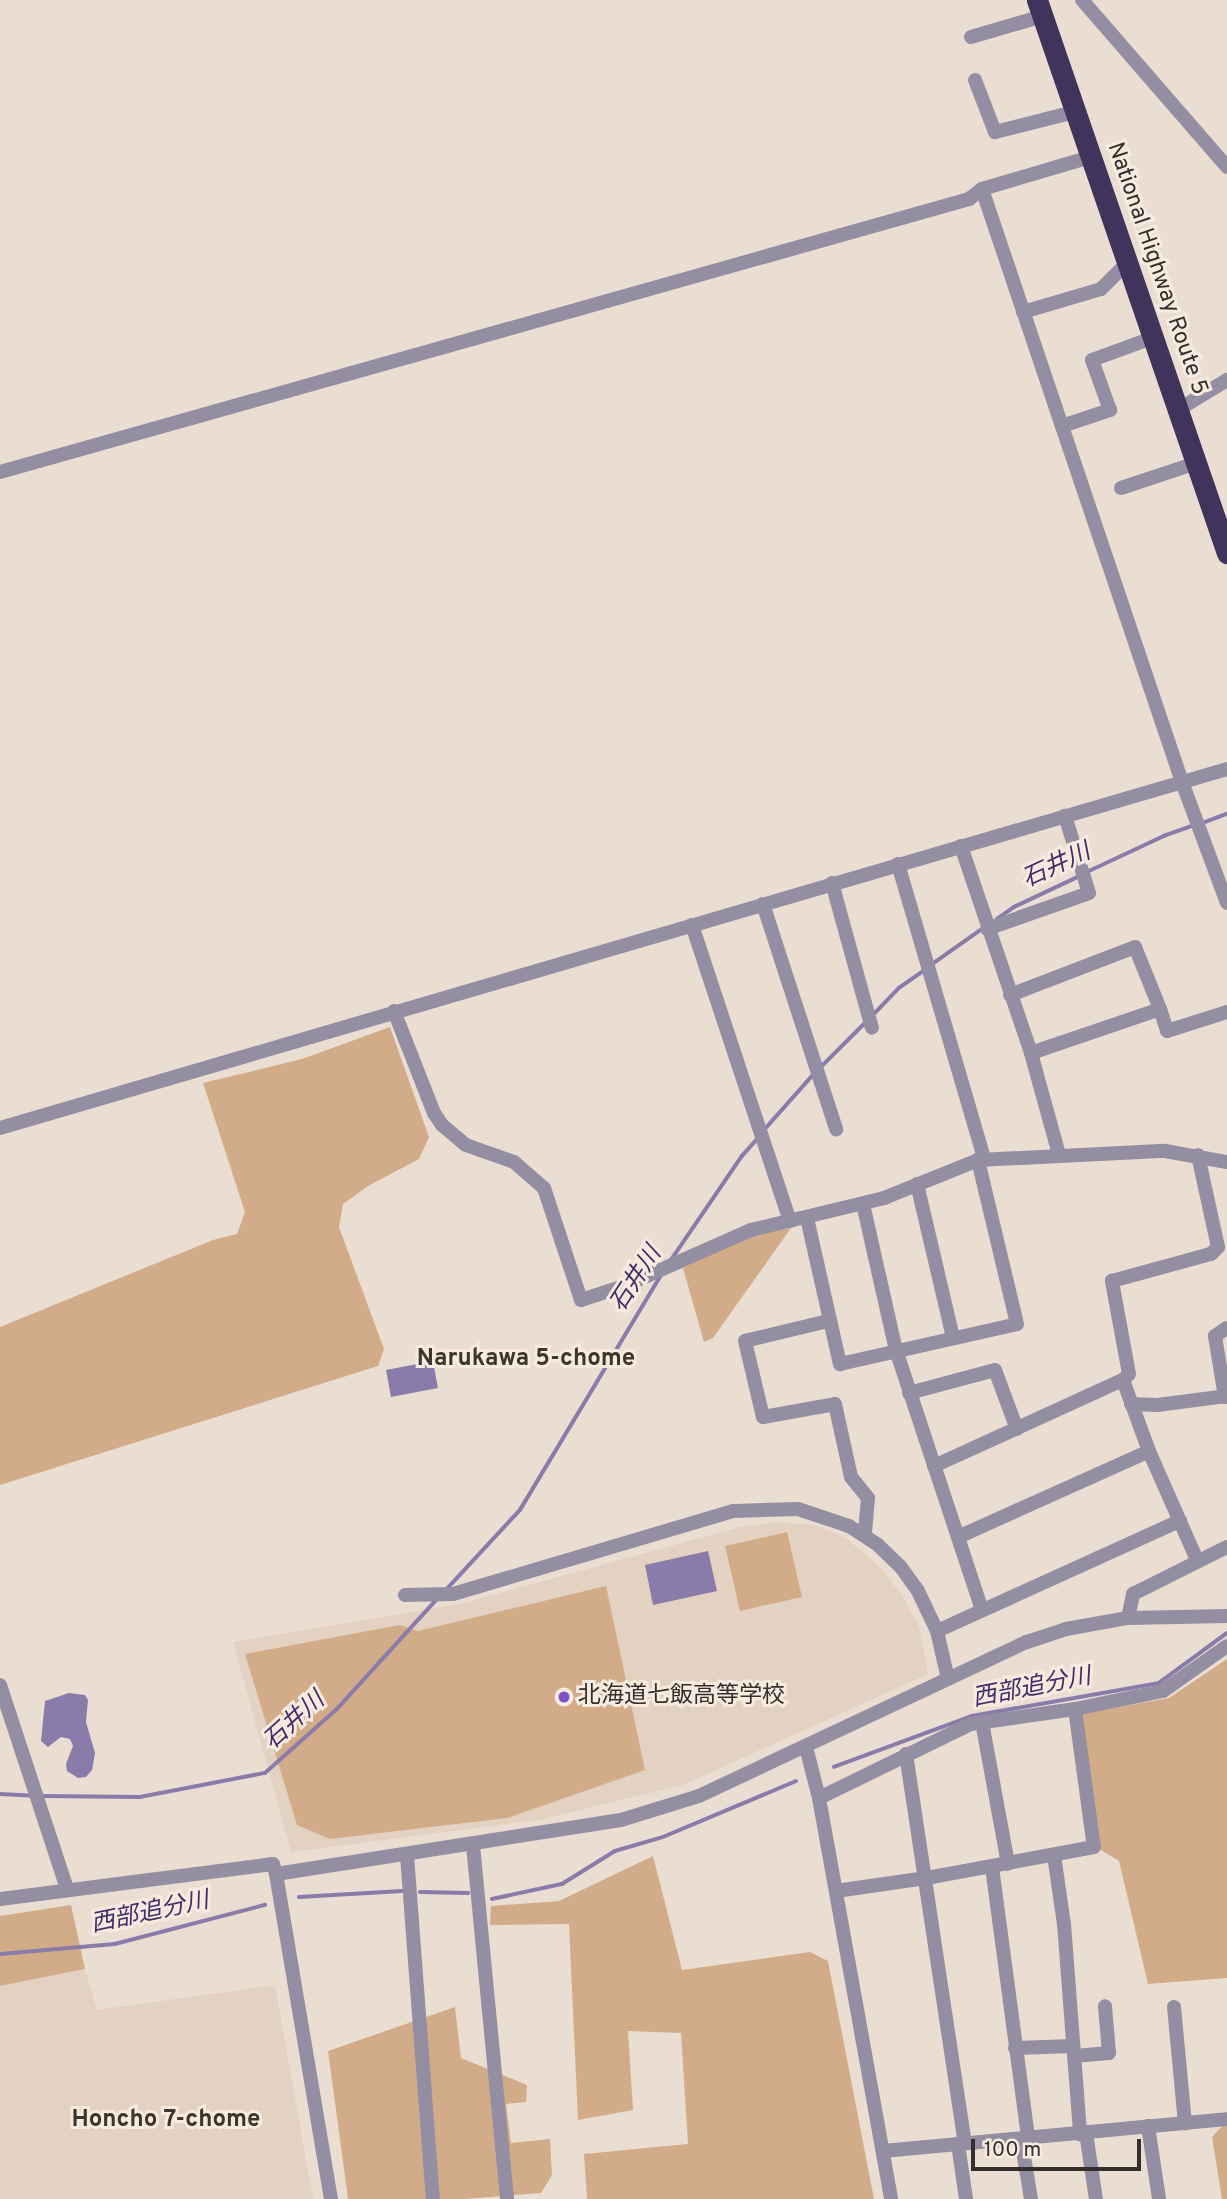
<!DOCTYPE html>
<meta charset="utf-8">
<style>
body{margin:0}
#map{position:relative;width:1227px;height:2199px;overflow:hidden;background:#eaded3;font-family:Overpass,"Noto Sans JP",sans-serif}
div>[style]{position:absolute}
.built>*{inset:0;background:#e3d1c1}
.green>*{inset:0;background:#d2ac89}
.water>*{inset:0;background:#897caa}
.stream>*{height:3.5px;margin:-1.75px;padding:0 1.75px;transform-origin:1.75px;border-radius:1.75px;background:#897caa}
.minor>*{height:14px;margin:-7px;padding:0 7px;transform-origin:7px;border-radius:7px;background:#948ea3}
.highway>*{height:21px;margin:-10.5px;padding:0 10.5px;transform-origin:10.5px;border-radius:10.5px;background:#40345c}
.dots>*{width:19px;height:19px;translate:-50% -50%;box-sizing:border-box;border:4px solid #f7ebe0;border-radius:50%}
span{translate:-50% -50%;white-space:nowrap;text-align:center;line-height:1.15;-webkit-text-stroke:6px #f7ebe0;paint-order:stroke}
.street-label{font-size:23px;color:#342f2b}
.poi-label{font-size:23px;color:#342f2b}
.left{translate:0 -50%;text-align:left}
.water-label{font-size:24px;color:#422d68;font-style:italic}
.neighbourhood-label{font-size:24px;color:#3e352d;font-weight:700}
.scale{position:absolute;left:971px;top:2139px;width:170px;height:32px;box-sizing:border-box;border:4px solid #342f2b;border-top:0;padding-left:9px;font-size:21px;line-height:24px;white-space:nowrap;color:#342f2b;-webkit-text-stroke:5px #f7ebe0;paint-order:stroke}
</style>
<div id="map">
<div class="built">
<i style="clip-path:polygon(776px 1522px,814px 1525px,846px 1538px,879px 1566px,902px 1595px,919px 1626px,928px 1674px,683px 1785px,539px 1820px,291px 1852px,233px 1642px,460px 1604px,740px 1527px)"></i>
<i style="clip-path:polygon(85px 1969px,97px 2010px,275px 1985px,313px 2199px,0 2199px,0 1986px)"></i>
</div>
<div class="green">
<i style="clip-path:polygon(390px 1027px,429px 1137px,419px 1159px,368px 1186px,343px 1204px,339px 1227px,384px 1349px,378px 1366px,0 1485px,0 1327px,213px 1240px,237px 1234px,245px 1212px,203px 1083px,302px 1059px)"></i>
<i style="clip-path:polygon(791px 1228px,713px 1338px,704px 1342px,683px 1268px,748px 1235px)"></i>
<i style="clip-path:polygon(787px 1532px,802px 1597px,740px 1611px,725px 1546px)"></i>
<i style="clip-path:polygon(606px 1586px,645px 1770px,507px 1818px,330px 1839px,297px 1825px,245px 1654px,400px 1625px,418px 1631px)"></i>
<i style="clip-path:polygon(1227px 1659px,1227px 1978px,1148px 1984px,1119px 1861px,1101px 1850px,1080px 1714px,1169px 1698px)"></i>
<i style="clip-path:polygon(653px 1856px,682px 1970px,810px 1952px,828px 1961px,874px 2199px,587px 2199px,584px 2154px,688px 2144px,681px 2033px,628px 2031px,633px 2110px,578px 2120px,569px 1924px,490px 1925px,491px 1906px,559px 1901px)"></i>
<i style="clip-path:polygon(71px 1905px,85px 1969px,0 1986px,0 1916px)"></i>
<i style="clip-path:polygon(455px 2007px,461px 2058px,527px 2085px,526px 2102px,506px 2104px,511px 2143px,550px 2139px,552px 2175px,541px 2193px,464px 2199px,348px 2199px,328px 2051px)"></i>
<i style="clip-path:polygon(1224px 2124px,1227px 2124px,1227px 2199px,1222px 2199px,1212px 2137px)"></i>
</div>
<div class="water">
<i style="clip-path:polygon(433px 1361px,438px 1388px,391px 1397px,386px 1370px)"></i>
<i style="clip-path:polygon(708px 1551px,717px 1591px,653px 1605px,645px 1565px)"></i>
<i style="clip-path:polygon(69px 1693px,85px 1695px,88px 1700px,86px 1722px,95px 1753px,92px 1770px,86px 1777px,78px 1778px,67px 1771px,66px 1764px,73px 1746px,70px 1739px,61px 1737px,48px 1747px,41px 1741px,45px 1701px)"></i>
</div>
<div class="stream">
<i style="left:1203px;top:823px;width:26px;rotate:-21deg"></i>
<i style="left:1087px;top:872px;width:85px;rotate:-25.1deg"></i>
<i style="left:1164px;top:836px;width:33px;rotate:-20deg"></i>
<i style="left:997px;top:919px;width:21px;rotate:-35deg"></i>
<i style="left:1014px;top:907px;width:73px;rotate:-25.2deg"></i>
<i style="left:931px;top:965px;width:62px;rotate:-35.2deg"></i>
<i style="left:873px;top:1015px;width:37px;rotate:-46deg"></i>
<i style="left:899px;top:988px;width:32px;rotate:-35deg"></i>
<i style="left:821px;top:1067px;width:62px;rotate:-45deg"></i>
<i style="left:765px;top:1129px;width:72px;rotate:-48.4deg"></i>
<i style="left:671px;top:1260px;width:126px;rotate:-55.7deg"></i>
<i style="left:742px;top:1156px;width:24px;rotate:-48deg"></i>
<i style="left:445px;top:1591px;width:110px;rotate:-47.2deg"></i>
<i style="left:520px;top:1510px;width:274px;rotate:-59deg"></i>
<i style="left:834px;top:1767px;width:147px;rotate:-20.3deg"></i>
<i style="left:972px;top:1716px;width:190px;rotate:-10deg"></i>
<i style="left:1159px;top:1683px;width:84px;rotate:-36.3deg"></i>
<i style="left:0;top:1794px;width:33px;rotate:3deg"></i>
<i style="left:41px;top:1796px;width:99px;rotate:0.6deg"></i>
<i style="left:140px;top:1797px;width:127px;rotate:-10.9deg"></i>
<i style="left:265px;top:1773px;width:96px;rotate:-41.6deg"></i>
<i style="left:337px;top:1709px;width:149px;rotate:-47.7deg"></i>
<i style="left:420px;top:1892px;width:48px;rotate:1.2deg"></i>
<i style="left:299px;top:1897px;width:103px;rotate:-3.3deg"></i>
<i style="left:492px;top:1899px;width:72px;rotate:-12.1deg"></i>
<i style="left:562px;top:1884px;width:62px;rotate:-31.9deg"></i>
<i style="left:615px;top:1851px;width:50px;rotate:-16.3deg"></i>
<i style="left:663px;top:1837px;width:144px;rotate:-22.8deg"></i>
<i style="left:0;top:1954px;width:115px;rotate:-5deg"></i>
<i style="left:115px;top:1944px;width:155px;rotate:-14.6deg"></i>
</div>
<div class="minor">
<i style="left:1082px;top:0;width:221px;rotate:49deg"></i>
<i style="left:971px;top:37px;width:75px;rotate:-16.3deg"></i>
<i style="left:975px;top:80px;width:56px;rotate:69deg"></i>
<i style="left:995px;top:132px;width:81px;rotate:-14.2deg"></i>
<i style="left:982px;top:189px;width:626px;rotate:71.36deg"></i>
<i style="left:1182px;top:782px;width:129px;rotate:69.6deg"></i>
<i style="left:1023px;top:312px;width:81px;rotate:-16.4deg"></i>
<i style="left:1101px;top:289px;width:37px;rotate:-45deg"></i>
<i style="left:1176px;top:411px;width:60px;rotate:-31.3deg"></i>
<i style="left:1062px;top:426px;width:51px;rotate:-18.4deg"></i>
<i style="left:1110px;top:410px;width:53px;rotate:-109.8deg"></i>
<i style="left:1092px;top:360px;width:64px;rotate:-20.1deg"></i>
<i style="left:0;top:472px;width:1007px;rotate:-15.73deg"></i>
<i style="left:969px;top:199px;width:16px;rotate:-38deg"></i>
<i style="left:982px;top:189px;width:114px;rotate:-16.4deg"></i>
<i style="left:1121px;top:488px;width:79px;rotate:-18.4deg"></i>
<i style="left:961px;top:846px;width:219px;rotate:71.3deg"></i>
<i style="left:1031px;top:1053px;width:106px;rotate:74.6deg"></i>
<i style="left:898px;top:864px;width:307px;rotate:73.7deg"></i>
<i style="left:832px;top:883px;width:150px;rotate:74.6deg"></i>
<i style="left:763px;top:904px;width:237px;rotate:72deg"></i>
<i style="left:692px;top:925px;width:312px;rotate:71.7deg"></i>
<i style="left:987px;top:929px;width:108px;rotate:-19.4deg"></i>
<i style="left:1089px;top:893px;width:81px;rotate:-107.3deg"></i>
<i style="left:1010px;top:995px;width:134px;rotate:-21deg"></i>
<i style="left:1135px;top:947px;width:67px;rotate:68deg"></i>
<i style="left:394px;top:1011px;width:110px;rotate:68.6deg"></i>
<i style="left:434px;top:1113px;width:14px;rotate:56deg"></i>
<i style="left:442px;top:1125px;width:31px;rotate:40deg"></i>
<i style="left:466px;top:1145px;width:51px;rotate:19.5deg"></i>
<i style="left:514px;top:1162px;width:40px;rotate:41deg"></i>
<i style="left:544px;top:1188px;width:118px;rotate:71.7deg"></i>
<i style="left:581px;top:1300px;width:45px;rotate:-18deg"></i>
<i style="left:624px;top:1286px;width:139px;rotate:-23.8deg"></i>
<i style="left:751px;top:1230px;width:137px;rotate:-13.5deg"></i>
<i style="left:884px;top:1198px;width:101px;rotate:-22deg"></i>
<i style="left:978px;top:1160px;width:187px;rotate:-2.8deg"></i>
<i style="left:1165px;top:1151px;width:63px;rotate:10.1deg"></i>
<i style="left:1031px;top:1053px;width:136px;rotate:-18.8deg"></i>
<i style="left:1160px;top:1009px;width:23px;rotate:72deg"></i>
<i style="left:1167px;top:1031px;width:63px;rotate:-17.6deg"></i>
<i style="left:0;top:1128px;width:1278px;rotate:-16.31deg"></i>
<i style="left:917px;top:1184px;width:157px;rotate:76.8deg"></i>
<i style="left:863px;top:1204px;width:150px;rotate:77.3deg"></i>
<i style="left:896px;top:1350px;width:274px;rotate:71.7deg"></i>
<i style="left:807px;top:1218px;width:150px;rotate:77.3deg"></i>
<i style="left:840px;top:1364px;width:181px;rotate:-12.7deg"></i>
<i style="left:1017px;top:1324px;width:169px;rotate:-103.4deg"></i>
<i style="left:828px;top:1321px;width:85px;rotate:166.5deg"></i>
<i style="left:745px;top:1341px;width:78px;rotate:76.7deg"></i>
<i style="left:763px;top:1417px;width:73px;rotate:-10.2deg"></i>
<i style="left:835px;top:1404px;width:75px;rotate:77.6deg"></i>
<i style="left:851px;top:1477px;width:27px;rotate:51deg"></i>
<i style="left:868px;top:1498px;width:37px;rotate:95deg"></i>
<i style="left:909px;top:1393px;width:89px;rotate:-15deg"></i>
<i style="left:995px;top:1370px;width:63px;rotate:69.6deg"></i>
<i style="left:1225px;top:1397px;width:62px;rotate:-99.3deg"></i>
<i style="left:1215px;top:1336px;width:14px;rotate:-34deg"></i>
<i style="left:1131px;top:1404px;width:26px;rotate:2deg"></i>
<i style="left:1157px;top:1405px;width:71px;rotate:-7.3deg"></i>
<i style="left:934px;top:1466px;width:208px;rotate:-24.5deg"></i>
<i style="left:958px;top:1537px;width:209px;rotate:-24.2deg"></i>
<i style="left:1197px;top:1560px;width:119px;rotate:-113.8deg"></i>
<i style="left:1149px;top:1451px;width:76px;rotate:-110.1deg"></i>
<i style="left:1123px;top:1380px;width:8px;rotate:-45deg"></i>
<i style="left:1129px;top:1374px;width:95px;rotate:-100.4deg"></i>
<i style="left:1112px;top:1281px;width:103px;rotate:-15.3deg"></i>
<i style="left:1211px;top:1254px;width:10px;rotate:-45deg"></i>
<i style="left:1218px;top:1247px;width:94px;rotate:-102.3deg"></i>
<i style="left:405px;top:1595px;width:48px;rotate:-1.2deg"></i>
<i style="left:453px;top:1594px;width:293px;rotate:-16.5deg"></i>
<i style="left:734px;top:1511px;width:64px;rotate:-1.8deg"></i>
<i style="left:798px;top:1509px;width:54px;rotate:18.4deg"></i>
<i style="left:849px;top:1526px;width:35px;rotate:33deg"></i>
<i style="left:878px;top:1545px;width:30px;rotate:44deg"></i>
<i style="left:900px;top:1566px;width:31px;rotate:54deg"></i>
<i style="left:918px;top:1591px;width:44px;rotate:64.6deg"></i>
<i style="left:937px;top:1631px;width:49px;rotate:77.1deg"></i>
<i style="left:1128px;top:1618px;width:25px;rotate:-78deg"></i>
<i style="left:1133px;top:1594px;width:105px;rotate:-26.6deg"></i>
<i style="left:937px;top:1631px;width:267px;rotate:-24.4deg"></i>
<i style="left:0;top:1685px;width:215px;rotate:71.8deg"></i>
<i style="left:1075px;top:1709px;width:90px;rotate:-11.6deg"></i>
<i style="left:1163px;top:1691px;width:78px;rotate:-35.1deg"></i>
<i style="left:982px;top:1722px;width:144px;rotate:79.6deg"></i>
<i style="left:806px;top:1747px;width:53px;rotate:75.7deg"></i>
<i style="left:819px;top:1798px;width:407px;rotate:79.8deg"></i>
<i style="left:906px;top:1754px;width:393px;rotate:81.4deg"></i>
<i style="left:819px;top:1798px;width:169px;rotate:-26deg"></i>
<i style="left:971px;top:1724px;width:105px;rotate:-8.2deg"></i>
<i style="left:1075px;top:1709px;width:139px;rotate:82.2deg"></i>
<i style="left:1094px;top:1847px;width:171px;rotate:169.5deg"></i>
<i style="left:926px;top:1878px;width:91px;rotate:171.8deg"></i>
<i style="left:473px;top:1845px;width:356px;rotate:84.5deg"></i>
<i style="left:407px;top:1855px;width:345px;rotate:85.7deg"></i>
<i style="left:1054px;top:1855px;width:70px;rotate:81.8deg"></i>
<i style="left:1064px;top:1924px;width:211px;rotate:85.6deg"></i>
<i style="left:992px;top:1867px;width:273px;rotate:82.4deg"></i>
<i style="left:276px;top:1874px;width:330px;rotate:80.4deg"></i>
<i style="left:0;top:1899px;width:275px;rotate:-7.3deg"></i>
<i style="left:273px;top:1864px;width:10px;rotate:73deg"></i>
<i style="left:276px;top:1874px;width:349px;rotate:-8.9deg"></i>
<i style="left:621px;top:1820px;width:82px;rotate:-17.1deg"></i>
<i style="left:699px;top:1796px;width:362px;rotate:-25.2deg"></i>
<i style="left:1027px;top:1642px;width:41px;rotate:-18.4deg"></i>
<i style="left:1066px;top:1629px;width:63px;rotate:-10.1deg"></i>
<i style="left:1128px;top:1618px;width:99px;rotate:-1.2deg"></i>
<i style="left:1174px;top:2007px;width:117px;rotate:84.6deg"></i>
<i style="left:1015px;top:2048px;width:58px;rotate:-2deg"></i>
<i style="left:1074px;top:2056px;width:35px;rotate:-5deg"></i>
<i style="left:1109px;top:2053px;width:47px;rotate:-94.9deg"></i>
<i style="left:1148px;top:2126px;width:74px;rotate:81.4deg"></i>
<i style="left:1086px;top:2133px;width:67px;rotate:81.4deg"></i>
<i style="left:1021px;top:2139px;width:61px;rotate:80.5deg"></i>
<i style="left:958px;top:2144px;width:56px;rotate:81.7deg"></i>
<i style="left:883px;top:2151px;width:345px;rotate:-5.3deg"></i>
</div>
<div class="highway">
<i style="left:1037px;top:0;width:585px;rotate:71.04deg"></i>
</div>
<div class="dots">
<i style="left:564px;top:1697px;background:#7d50c9"></i>
</div>
<div class="street-label">
<span style="left:1156px;top:269px;rotate:71deg">National Highway Route 5</span>
</div>
<div class="poi-label">
<span class="left" style="left:578px;top:1697px">北海道七飯高等学校</span>
</div>
<div class="water-label">
<span style="left:1057px;top:867px;rotate:-25deg">石井川</span>
<span style="left:637px;top:1280px;rotate:-57deg">石井川</span>
<span style="left:1032px;top:1689px;rotate:-11deg">西部追分川</span>
<span style="left:295px;top:1722px;rotate:-42deg">石井川</span>
<span style="left:150px;top:1914px;rotate:-12deg">西部追分川</span>
</div>
<div class="neighbourhood-label">
<span style="left:526px;top:1360px">Narukawa 5-chome</span>
<span style="left:166px;top:2121px">Honcho 7-chome</span>
</div>
<div class="scale">100 m</div>
</div>
